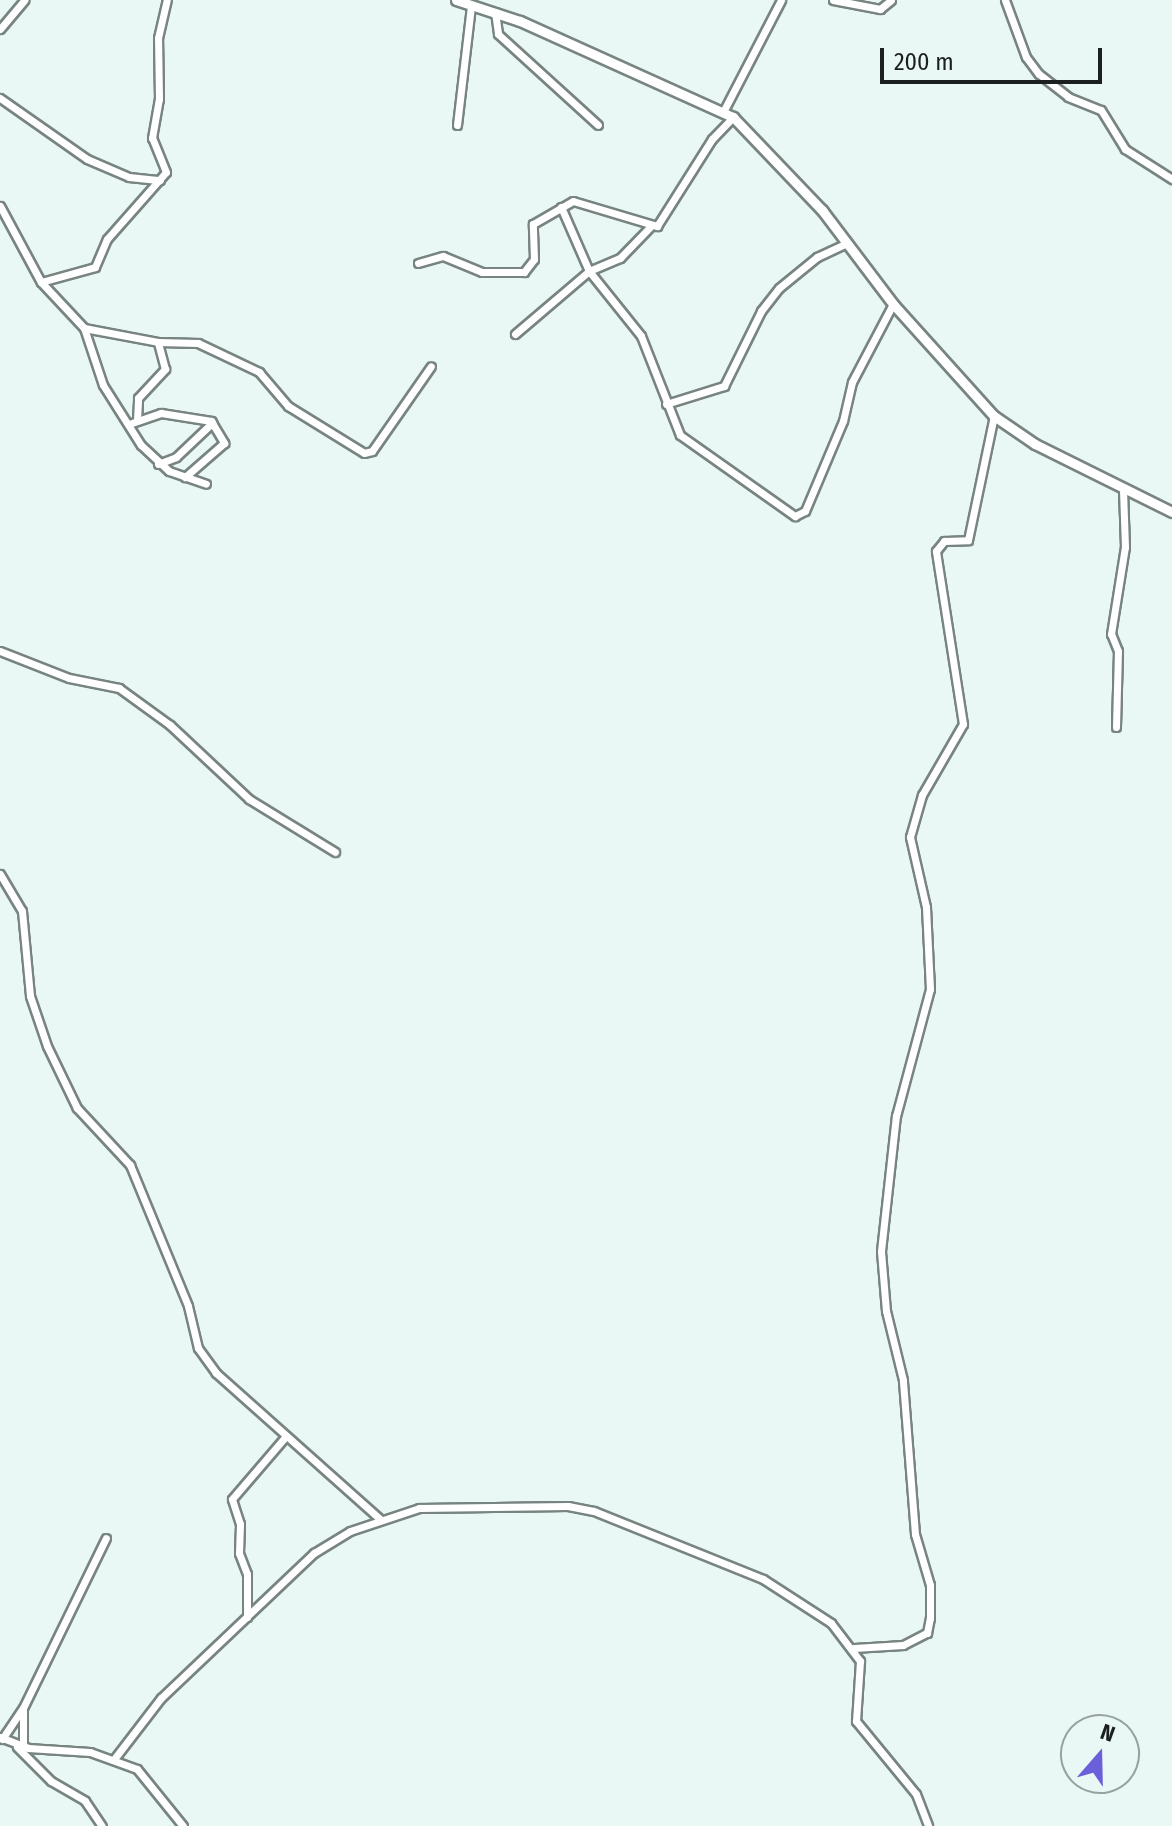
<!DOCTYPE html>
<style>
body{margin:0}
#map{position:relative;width:1172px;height:1826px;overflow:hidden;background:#e9f7f5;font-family:"Fira Sans Condensed",sans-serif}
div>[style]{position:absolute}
.roads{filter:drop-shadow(2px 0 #788482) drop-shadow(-2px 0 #788482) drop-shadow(0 2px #788482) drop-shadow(0 -2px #788482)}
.street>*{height:7px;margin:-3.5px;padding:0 3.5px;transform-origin:3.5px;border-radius:3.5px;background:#fff}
.secondary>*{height:9px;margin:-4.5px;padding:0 4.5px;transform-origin:4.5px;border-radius:4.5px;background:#fff}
span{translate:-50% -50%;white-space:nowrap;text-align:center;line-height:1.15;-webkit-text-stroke:8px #e9f7f5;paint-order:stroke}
.north{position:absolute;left:1060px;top:1714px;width:80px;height:80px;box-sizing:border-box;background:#e9f7f5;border:2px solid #97a19f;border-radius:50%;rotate:20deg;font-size:22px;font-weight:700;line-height:32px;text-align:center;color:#1b1f1f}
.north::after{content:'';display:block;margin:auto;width:28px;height:36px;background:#6b60da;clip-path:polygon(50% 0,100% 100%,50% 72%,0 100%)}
.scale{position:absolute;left:880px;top:48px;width:222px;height:36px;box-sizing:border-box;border:4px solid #1b1f1f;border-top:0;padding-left:10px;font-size:24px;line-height:28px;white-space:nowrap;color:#1b1f1f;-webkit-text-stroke:6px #e9f7f5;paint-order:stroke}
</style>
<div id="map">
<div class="roads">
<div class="street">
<i style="left:833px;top:0;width:48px;rotate:10.8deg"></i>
<i style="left:880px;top:9px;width:14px;rotate:-39deg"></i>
<i style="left:1005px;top:0;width:61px;rotate:69.8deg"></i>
<i style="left:1026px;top:57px;width:21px;rotate:53deg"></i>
<i style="left:1039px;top:74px;width:37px;rotate:38deg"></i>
<i style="left:1068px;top:97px;width:35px;rotate:22deg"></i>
<i style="left:1101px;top:110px;width:46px;rotate:58.4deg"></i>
<i style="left:1125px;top:149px;width:56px;rotate:32.6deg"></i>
<i style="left:495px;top:12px;width:22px;rotate:82deg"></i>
<i style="left:498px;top:34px;width:135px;rotate:42.3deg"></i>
<i style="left:0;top:29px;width:38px;rotate:-50deg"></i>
<i style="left:0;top:98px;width:106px;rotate:35deg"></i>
<i style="left:87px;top:159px;width:46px;rotate:23.2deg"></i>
<i style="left:129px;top:177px;width:31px;rotate:6deg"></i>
<i style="left:723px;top:112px;width:126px;rotate:-62.6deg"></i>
<i style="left:457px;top:125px;width:121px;rotate:-83.3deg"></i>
<i style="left:0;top:206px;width:86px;rotate:61.7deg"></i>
<i style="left:41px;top:282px;width:63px;rotate:46.9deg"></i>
<i style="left:84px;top:328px;width:60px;rotate:71.6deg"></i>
<i style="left:103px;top:385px;width:71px;rotate:57.7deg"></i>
<i style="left:141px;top:445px;width:38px;rotate:43deg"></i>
<i style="left:169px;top:471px;width:39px;rotate:19deg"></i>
<i style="left:561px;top:207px;width:70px;rotate:66.4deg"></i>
<i style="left:589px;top:271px;width:83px;rotate:51.3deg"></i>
<i style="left:641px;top:336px;width:106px;rotate:68.5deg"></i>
<i style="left:680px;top:435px;width:141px;rotate:35.2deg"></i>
<i style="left:795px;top:516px;width:11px;rotate:-27deg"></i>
<i style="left:805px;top:511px;width:98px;rotate:-67.1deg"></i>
<i style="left:843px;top:421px;width:40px;rotate:-77deg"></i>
<i style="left:852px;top:382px;width:88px;rotate:-62.3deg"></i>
<i style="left:418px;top:263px;width:26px;rotate:-16deg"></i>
<i style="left:443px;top:256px;width:42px;rotate:22.3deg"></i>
<i style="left:482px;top:272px;width:42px"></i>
<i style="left:524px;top:272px;width:16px;rotate:-52deg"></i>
<i style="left:534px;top:259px;width:35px;rotate:-92deg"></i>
<i style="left:533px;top:224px;width:46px;rotate:-29.9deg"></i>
<i style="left:573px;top:201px;width:88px;rotate:16.6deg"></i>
<i style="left:657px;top:226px;width:103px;rotate:-57.7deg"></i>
<i style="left:712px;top:139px;width:30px;rotate:-46deg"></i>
<i style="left:41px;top:282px;width:56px;rotate:-15.5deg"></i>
<i style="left:95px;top:267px;width:30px;rotate:-67deg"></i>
<i style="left:107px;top:239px;width:89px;rotate:-48.6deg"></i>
<i style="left:166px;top:172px;width:37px;rotate:-112deg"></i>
<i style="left:152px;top:138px;width:40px;rotate:-80deg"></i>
<i style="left:159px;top:99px;width:61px;rotate:-90.9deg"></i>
<i style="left:158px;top:38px;width:39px;rotate:-77deg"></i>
<i style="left:84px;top:328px;width:75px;rotate:10.7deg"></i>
<i style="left:158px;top:342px;width:40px;rotate:1.4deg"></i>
<i style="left:198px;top:343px;width:68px;rotate:25.4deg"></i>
<i style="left:259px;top:372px;width:45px;rotate:49.5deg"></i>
<i style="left:288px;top:406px;width:89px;rotate:31.7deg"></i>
<i style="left:364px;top:453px;width:8px;rotate:-14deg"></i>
<i style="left:372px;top:451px;width:103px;rotate:-55.2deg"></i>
<i style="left:515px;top:334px;width:97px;rotate:-40.4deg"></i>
<i style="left:589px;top:271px;width:34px;rotate:-23deg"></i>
<i style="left:620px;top:258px;width:45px;rotate:-45.9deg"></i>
<i style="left:666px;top:404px;width:61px;rotate:-17.2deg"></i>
<i style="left:724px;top:386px;width:84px;rotate:-63.7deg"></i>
<i style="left:761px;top:311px;width:29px;rotate:-52deg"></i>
<i style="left:779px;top:288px;width:49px;rotate:-39.2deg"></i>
<i style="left:817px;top:257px;width:31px;rotate:-25deg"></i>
<i style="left:137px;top:420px;width:22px;rotate:-87deg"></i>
<i style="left:138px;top:398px;width:40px;rotate:-47deg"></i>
<i style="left:165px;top:369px;width:28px;rotate:-105deg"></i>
<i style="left:129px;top:424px;width:34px;rotate:-19deg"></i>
<i style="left:161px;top:413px;width:51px;rotate:9.1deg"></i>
<i style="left:211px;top:421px;width:26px;rotate:59deg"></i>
<i style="left:224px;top:443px;width:52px;rotate:138.9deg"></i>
<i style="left:158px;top:464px;width:19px;rotate:-21deg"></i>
<i style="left:176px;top:457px;width:50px;rotate:-43.4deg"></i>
<i style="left:0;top:651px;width:74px;rotate:21.4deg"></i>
<i style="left:69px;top:678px;width:51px;rotate:11.3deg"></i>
<i style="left:119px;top:688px;width:63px;rotate:36deg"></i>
<i style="left:170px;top:725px;width:108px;rotate:43.1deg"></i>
<i style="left:249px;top:799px;width:101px;rotate:31.6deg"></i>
<i style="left:1116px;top:727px;width:76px;rotate:-88.5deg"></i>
<i style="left:1118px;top:651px;width:18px;rotate:-112deg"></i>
<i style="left:1111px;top:634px;width:88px;rotate:-80.9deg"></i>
<i style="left:1125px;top:547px;width:56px;rotate:-92deg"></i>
<i style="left:0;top:874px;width:43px;rotate:59.3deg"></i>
<i style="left:22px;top:911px;width:85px;rotate:84.6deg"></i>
<i style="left:30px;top:996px;width:53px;rotate:71.2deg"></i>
<i style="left:47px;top:1046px;width:69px;rotate:64.2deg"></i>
<i style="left:77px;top:1108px;width:78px;rotate:47.1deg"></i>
<i style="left:130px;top:1165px;width:152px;rotate:67.6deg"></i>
<i style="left:188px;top:1306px;width:43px;rotate:76.6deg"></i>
<i style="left:198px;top:1348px;width:31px;rotate:54deg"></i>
<i style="left:216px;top:1373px;width:220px;rotate:41.7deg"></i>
<i style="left:247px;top:1617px;width:43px;rotate:-90deg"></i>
<i style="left:247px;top:1574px;width:22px;rotate:-111deg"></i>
<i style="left:239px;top:1553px;width:29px;rotate:-88deg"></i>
<i style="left:240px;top:1524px;width:26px;rotate:-108deg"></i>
<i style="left:232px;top:1499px;width:83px;rotate:-49.4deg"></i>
<i style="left:854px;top:1648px;width:49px;rotate:-3.5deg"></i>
<i style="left:903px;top:1645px;width:27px;rotate:-27deg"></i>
<i style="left:927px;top:1633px;width:15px;rotate:-79deg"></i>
<i style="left:930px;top:1618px;width:33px;rotate:-90deg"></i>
<i style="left:930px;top:1585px;width:53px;rotate:-106.4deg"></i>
<i style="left:915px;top:1534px;width:154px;rotate:-94.5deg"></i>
<i style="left:903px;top:1380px;width:71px;rotate:-103.8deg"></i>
<i style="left:886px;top:1311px;width:60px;rotate:-94.8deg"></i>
<i style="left:881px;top:1251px;width:136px;rotate:-83.7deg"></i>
<i style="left:896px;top:1116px;width:131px;rotate:-75deg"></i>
<i style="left:930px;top:989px;width:82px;rotate:-92.8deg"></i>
<i style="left:926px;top:907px;width:72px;rotate:-102.9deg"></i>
<i style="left:910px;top:837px;width:44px;rotate:-74.1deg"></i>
<i style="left:922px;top:795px;width:82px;rotate:-60deg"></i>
<i style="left:963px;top:724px;width:175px;rotate:-98.9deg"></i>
<i style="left:936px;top:551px;width:13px;rotate:-51deg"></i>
<i style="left:944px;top:541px;width:24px;rotate:-2deg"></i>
<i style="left:968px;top:540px;width:127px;rotate:-78.2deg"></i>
<i style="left:0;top:1737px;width:30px;rotate:21deg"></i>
<i style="left:28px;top:1748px;width:62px;rotate:3.7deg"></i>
<i style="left:90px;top:1752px;width:50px;rotate:19.9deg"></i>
<i style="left:137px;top:1769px;width:73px;rotate:51.1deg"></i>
<i style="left:2px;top:1739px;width:37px;rotate:-56deg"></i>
<i style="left:23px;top:1708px;width:189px;rotate:-64deg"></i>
<i style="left:17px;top:1747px;width:48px;rotate:45deg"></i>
<i style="left:51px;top:1781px;width:39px;rotate:30deg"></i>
<i style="left:85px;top:1801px;width:30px;rotate:56deg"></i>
<i style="left:23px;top:1747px;width:38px;rotate:-90deg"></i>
<i style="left:114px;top:1759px;width:77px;rotate:-52.4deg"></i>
<i style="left:161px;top:1698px;width:211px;rotate:-43.5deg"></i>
<i style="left:314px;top:1553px;width:42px;rotate:-31.4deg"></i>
<i style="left:350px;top:1531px;width:73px;rotate:-18.4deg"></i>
<i style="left:419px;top:1508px;width:149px;rotate:-0.8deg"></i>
<i style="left:568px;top:1506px;width:26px;rotate:11deg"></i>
<i style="left:594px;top:1511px;width:182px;rotate:21.9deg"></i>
<i style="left:763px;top:1579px;width:81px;rotate:32.9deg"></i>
<i style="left:831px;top:1623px;width:48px;rotate:52.7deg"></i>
<i style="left:860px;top:1661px;width:60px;rotate:93.8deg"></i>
<i style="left:856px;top:1721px;width:94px;rotate:50.6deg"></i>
<i style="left:916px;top:1794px;width:34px;rotate:69deg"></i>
</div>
<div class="secondary">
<i style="left:456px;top:0;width:67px;rotate:18.2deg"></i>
<i style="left:520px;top:21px;width:234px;rotate:24.3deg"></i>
<i style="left:733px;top:117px;width:129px;rotate:46.3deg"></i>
<i style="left:822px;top:210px;width:118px;rotate:52.9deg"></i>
<i style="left:893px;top:304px;width:151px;rotate:48deg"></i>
<i style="left:994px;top:416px;width:50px;rotate:34.3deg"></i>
<i style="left:1035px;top:444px;width:153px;rotate:26.4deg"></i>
</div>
</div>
<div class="north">N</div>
<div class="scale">200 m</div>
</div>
